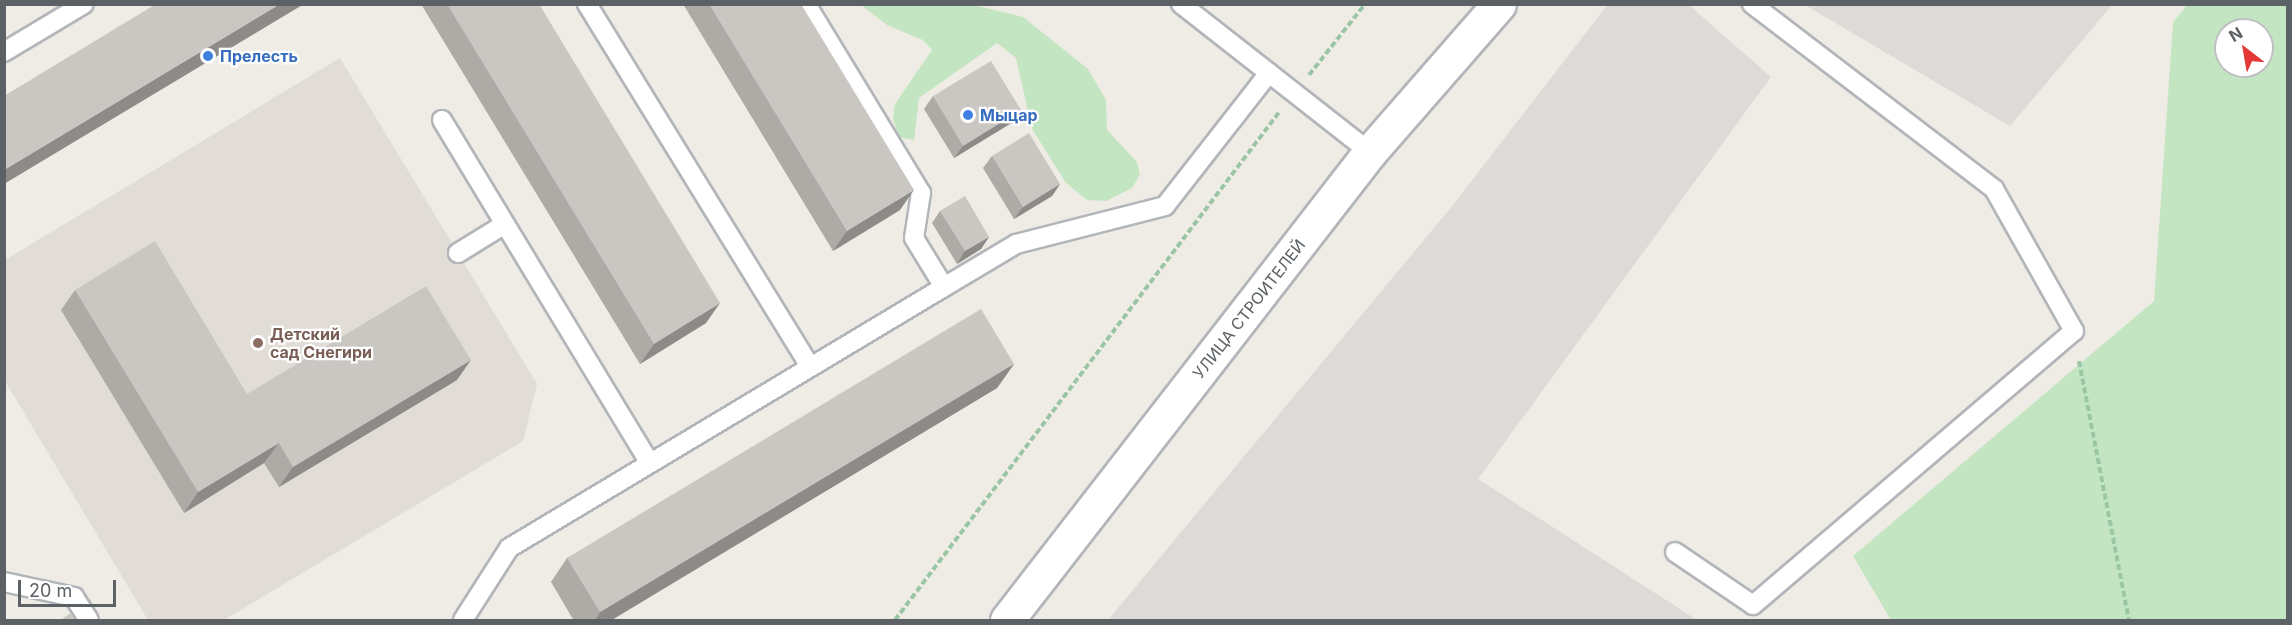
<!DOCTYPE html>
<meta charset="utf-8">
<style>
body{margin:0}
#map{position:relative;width:2292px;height:625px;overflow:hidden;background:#eeece5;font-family:Inter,sans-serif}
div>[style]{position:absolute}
.industrial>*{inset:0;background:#dddbd7}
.education>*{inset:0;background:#e1ddd6}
.green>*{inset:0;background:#c4e5c2}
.path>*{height:4px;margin-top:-2px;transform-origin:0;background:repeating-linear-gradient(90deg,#9bc6a5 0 6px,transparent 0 9px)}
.roads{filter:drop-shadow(2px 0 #b2b5b9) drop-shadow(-2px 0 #b2b5b9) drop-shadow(0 2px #b2b5b9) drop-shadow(0 -2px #b2b5b9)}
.service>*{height:18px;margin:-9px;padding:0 9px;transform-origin:9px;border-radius:9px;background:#fff}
.minor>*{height:33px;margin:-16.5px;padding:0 16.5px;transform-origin:16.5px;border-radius:16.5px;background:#fff}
.wall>*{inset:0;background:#aeaba7}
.shaded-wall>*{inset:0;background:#8d8b88}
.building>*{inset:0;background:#cac7c2}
.dots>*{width:16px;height:16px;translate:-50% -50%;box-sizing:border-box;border:3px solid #fff;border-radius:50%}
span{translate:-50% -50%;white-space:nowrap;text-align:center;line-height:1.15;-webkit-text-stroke:4.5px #fff;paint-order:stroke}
.shop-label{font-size:16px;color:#366cbe;font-weight:700}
.left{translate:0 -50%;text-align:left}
.street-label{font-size:16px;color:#5c6165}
.education-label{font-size:16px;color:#785e54;font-weight:700}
.frame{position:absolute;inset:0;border:6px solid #5c6165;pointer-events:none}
.north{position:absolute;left:2214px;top:18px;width:60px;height:60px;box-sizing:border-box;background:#fff;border:2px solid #bec0c1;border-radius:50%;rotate:329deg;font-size:16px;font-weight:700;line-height:24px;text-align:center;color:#5c6165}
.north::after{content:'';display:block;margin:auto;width:21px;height:27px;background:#e33836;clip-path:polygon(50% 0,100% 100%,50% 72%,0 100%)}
.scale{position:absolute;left:18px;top:580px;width:98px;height:27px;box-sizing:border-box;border:3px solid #5c6165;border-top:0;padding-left:8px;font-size:18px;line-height:21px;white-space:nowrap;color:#5c6165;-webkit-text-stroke:4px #fff;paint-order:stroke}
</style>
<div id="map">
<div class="industrial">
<i style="clip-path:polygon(1608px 4px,1689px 5px,1771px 77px,1478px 479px,1697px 620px,1108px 620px,1453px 205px)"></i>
<i style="clip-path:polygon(1805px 5px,2112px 5px,2010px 126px)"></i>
</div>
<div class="education">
<i style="clip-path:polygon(340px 58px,537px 384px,523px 441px,224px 620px,148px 620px,5px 381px,5px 260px)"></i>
</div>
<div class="green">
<i style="clip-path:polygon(evenodd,2188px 4px,2287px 5px,2287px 620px,1891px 620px,1853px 556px,2154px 301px,2173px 22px,2188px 4px,2226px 30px,2262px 30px,2262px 66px,2226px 66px,2226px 30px)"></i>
<i style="clip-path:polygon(861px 5px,974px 5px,1023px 17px,1088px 69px,1106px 100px,1107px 130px,1137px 162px,1140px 174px,1132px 188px,1106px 201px,1087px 200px,1066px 183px,1032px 129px,1016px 58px,997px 43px,919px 98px,914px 140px,899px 137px,893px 119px,895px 104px,932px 50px,923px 40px,887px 25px)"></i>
</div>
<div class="path">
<i style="left:1309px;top:75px;width:90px;rotate:-51.7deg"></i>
<i style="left:2079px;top:361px;width:264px;rotate:79.1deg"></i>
<i style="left:895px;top:620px;width:638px;rotate:-52.9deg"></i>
</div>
<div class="roads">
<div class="service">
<i style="left:587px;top:4px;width:426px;rotate:58.4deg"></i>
<i style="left:1181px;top:4px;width:240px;rotate:38.1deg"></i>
<i style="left:4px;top:52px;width:93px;rotate:-31deg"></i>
<i style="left:442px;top:120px;width:401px;rotate:58.8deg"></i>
<i style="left:458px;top:253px;width:55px;rotate:-31.7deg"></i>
<i style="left:944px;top:287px;width:84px;rotate:-30.8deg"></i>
<i style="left:1016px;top:244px;width:154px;rotate:-14.3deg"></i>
<i style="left:1165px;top:206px;width:169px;rotate:-52deg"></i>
<i style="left:1675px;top:552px;width:94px;rotate:34.2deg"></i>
<i style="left:1753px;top:605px;width:422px;rotate:-40.5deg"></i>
<i style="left:2074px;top:331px;width:163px;rotate:-119.4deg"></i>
<i style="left:1994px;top:189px;width:305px;rotate:-142.6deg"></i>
<i style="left:4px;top:582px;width:72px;rotate:12.1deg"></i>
<i style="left:74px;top:597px;width:27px;rotate:57deg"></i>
<i style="left:463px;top:620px;width:85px;rotate:-57.4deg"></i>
<i style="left:509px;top:548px;width:507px;rotate:-30.96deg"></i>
<i style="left:944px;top:287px;width:57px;rotate:-121.5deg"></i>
<i style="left:914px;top:238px;width:46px;rotate:-81.2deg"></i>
<i style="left:921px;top:193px;width:221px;rotate:-121.3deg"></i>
</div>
<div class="minor">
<i style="left:1007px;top:620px;width:592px;rotate:-52.2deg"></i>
<i style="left:1370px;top:152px;width:196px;rotate:-48.9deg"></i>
</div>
</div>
<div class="wall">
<i style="clip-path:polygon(421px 4px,539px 4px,706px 323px,640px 364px)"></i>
<i style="clip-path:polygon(683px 4px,801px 4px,900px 210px,833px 251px)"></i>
<i style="clip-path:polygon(933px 96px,1013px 122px,954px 158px,924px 109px)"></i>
<i style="clip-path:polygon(992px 156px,1060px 184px,1052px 196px,1014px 219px,983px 168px)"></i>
<i style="clip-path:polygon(940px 211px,989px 237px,981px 249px,957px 264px,932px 223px)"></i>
<i style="clip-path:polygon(75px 290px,247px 394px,457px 380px,279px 487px,264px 463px,184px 513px,61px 310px)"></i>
<i style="clip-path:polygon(1014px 364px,997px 388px,610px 621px,574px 621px,551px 582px,567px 558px)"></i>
</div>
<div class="shaded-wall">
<i style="clip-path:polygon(280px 4px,304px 4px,4px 184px,4px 170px)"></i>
<i style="clip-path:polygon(1021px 110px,1013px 122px,954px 158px,963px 146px)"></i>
<i style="clip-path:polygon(1060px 184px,1052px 196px,1014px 219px,1023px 207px)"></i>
<i style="clip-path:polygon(914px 190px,900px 210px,833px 251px,847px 231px)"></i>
<i style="clip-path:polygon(989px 237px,981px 249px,957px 264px,965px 251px)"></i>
<i style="clip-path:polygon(720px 303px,706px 323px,640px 364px,654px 344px)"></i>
<i style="clip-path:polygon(471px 360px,457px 380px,279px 487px,293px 467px)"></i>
<i style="clip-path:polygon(1014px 364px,997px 388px,610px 621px,595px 621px,600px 612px)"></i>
<i style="clip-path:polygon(279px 443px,264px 463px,184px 513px,198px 492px)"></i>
</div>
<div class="building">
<i style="clip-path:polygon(156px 4px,280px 4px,4px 170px,4px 96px)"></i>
<i style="clip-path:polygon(447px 4px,539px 4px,720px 303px,654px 344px)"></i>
<i style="clip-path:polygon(709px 4px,801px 4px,914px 190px,847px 231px)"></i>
<i style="clip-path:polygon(991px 61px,1021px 110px,963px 146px,933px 96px)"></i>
<i style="clip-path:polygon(1029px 133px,1060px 184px,1023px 207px,992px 156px)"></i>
<i style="clip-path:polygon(965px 196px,989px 237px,965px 251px,940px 211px)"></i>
<i style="clip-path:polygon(155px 241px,247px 394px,426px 286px,471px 360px,293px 467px,279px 443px,198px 492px,75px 290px)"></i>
<i style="clip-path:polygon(981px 309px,1014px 364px,600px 612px,567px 558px)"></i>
<i style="clip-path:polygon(71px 613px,76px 621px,59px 621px)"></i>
</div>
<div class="dots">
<i style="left:208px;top:56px;background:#3f7fe0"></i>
<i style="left:968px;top:115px;background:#3f7fe0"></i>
<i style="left:258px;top:343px;background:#8d6e63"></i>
</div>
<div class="shop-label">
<span class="left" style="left:220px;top:56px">Прелесть</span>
<span class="left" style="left:980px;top:115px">Мыцар</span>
</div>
<div class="street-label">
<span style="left:1249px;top:309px;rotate:-52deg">УЛИЦА СТРОИТЕЛЕЙ</span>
</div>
<div class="education-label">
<span class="left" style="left:270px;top:343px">Детский<br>сад Снегири</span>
</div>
<div class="frame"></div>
<div class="north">N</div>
<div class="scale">20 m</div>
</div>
